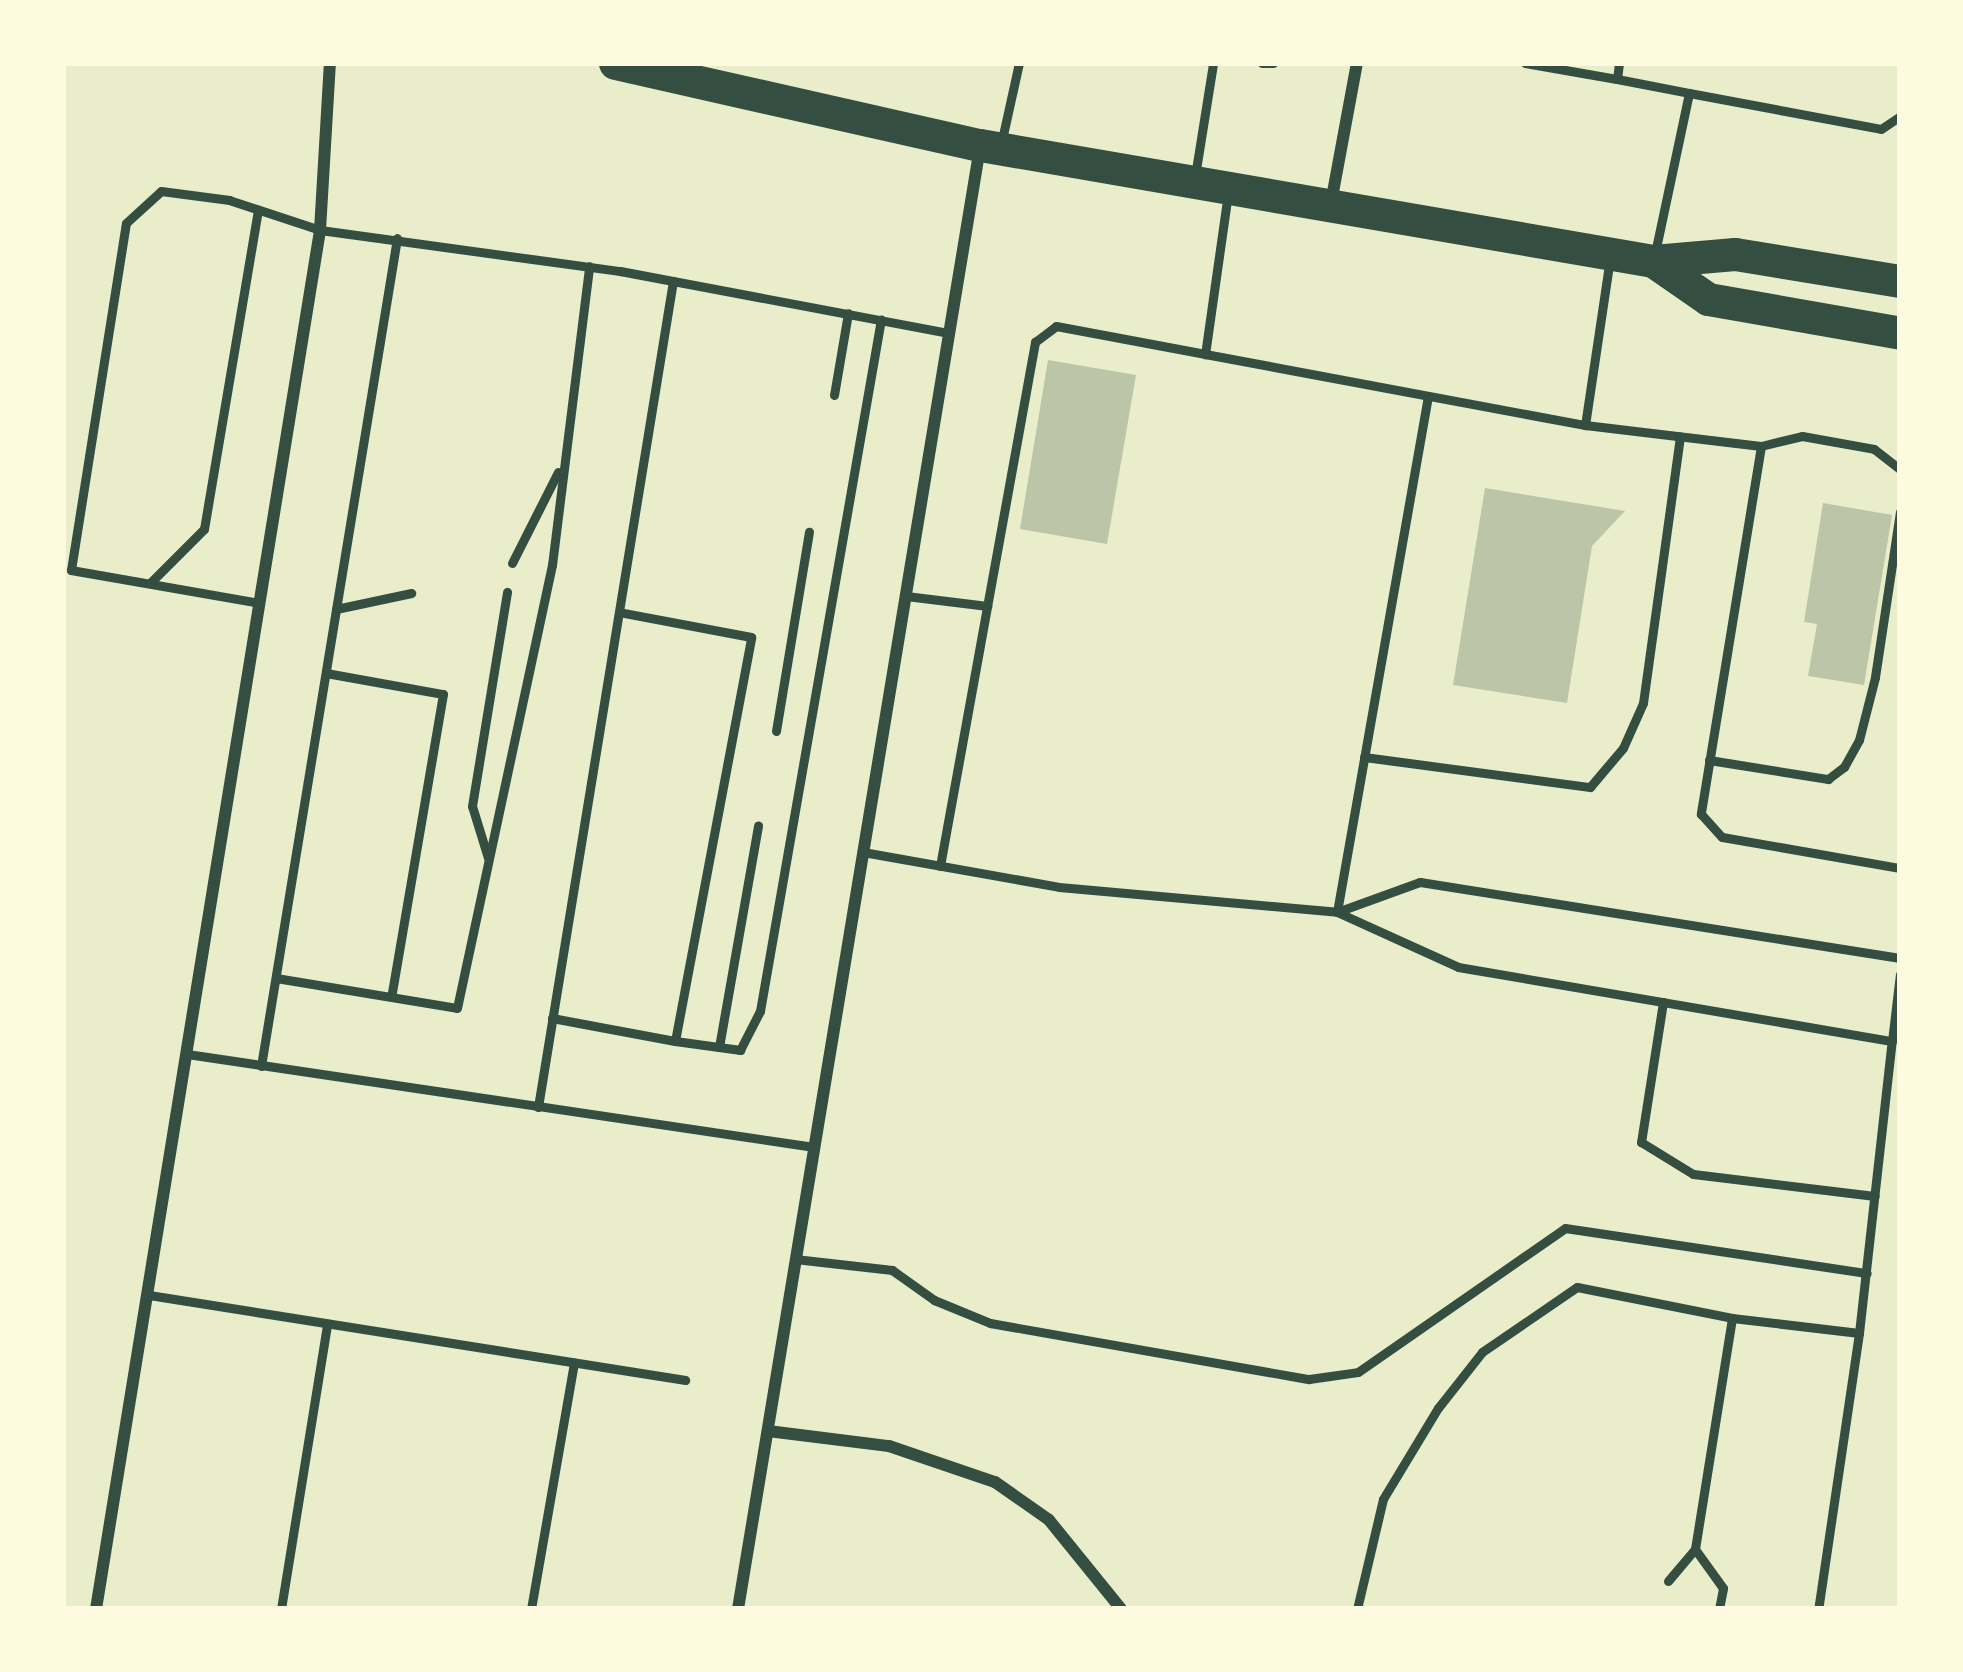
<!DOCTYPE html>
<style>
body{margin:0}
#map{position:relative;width:1963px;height:1672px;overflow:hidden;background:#e9edc9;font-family:Montserrat,sans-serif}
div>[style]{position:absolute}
.building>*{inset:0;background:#bcc5a7}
.service>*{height:9px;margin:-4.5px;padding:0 4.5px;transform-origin:4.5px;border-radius:4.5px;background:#344e41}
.minor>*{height:12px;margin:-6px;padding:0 6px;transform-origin:6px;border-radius:6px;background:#344e41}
.trunk>*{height:33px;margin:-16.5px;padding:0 16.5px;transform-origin:16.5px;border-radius:16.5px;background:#344e41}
span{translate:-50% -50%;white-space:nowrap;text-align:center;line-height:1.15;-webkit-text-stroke:9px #fefae0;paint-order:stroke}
.frame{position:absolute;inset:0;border:66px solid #fefae0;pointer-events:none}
</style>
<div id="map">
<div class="building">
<i style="clip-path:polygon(1048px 360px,1136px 375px,1107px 544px,1020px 529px)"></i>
<i style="clip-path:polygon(1485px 488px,1625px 511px,1592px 546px,1567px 703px,1453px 685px)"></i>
<i style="clip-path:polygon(1823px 503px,1892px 515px,1864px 685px,1808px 676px,1817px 624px,1804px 622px)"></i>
</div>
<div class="service">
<i style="left:1262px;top:63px;width:11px"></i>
<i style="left:1525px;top:63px;width:93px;rotate:9.9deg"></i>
<i style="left:1619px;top:63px;width:16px;rotate:97deg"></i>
<i style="left:1617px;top:79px;width:73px;rotate:11deg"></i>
<i style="left:1689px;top:93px;width:164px;rotate:102deg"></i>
<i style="left:1689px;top:93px;width:195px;rotate:10.6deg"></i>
<i style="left:1881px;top:129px;width:23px;rotate:-34deg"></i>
<i style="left:1001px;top:144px;width:83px;rotate:-77.5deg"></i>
<i style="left:1195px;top:176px;width:114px;rotate:-80.9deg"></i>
<i style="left:1228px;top:193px;width:163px;rotate:98.1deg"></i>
<i style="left:1205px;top:354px;width:387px;rotate:10.6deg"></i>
<i style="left:1610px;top:258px;width:169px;rotate:98.5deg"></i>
<i style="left:1585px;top:425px;width:177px;rotate:6.8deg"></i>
<i style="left:1761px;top:446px;width:42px;rotate:-13.7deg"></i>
<i style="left:1802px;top:436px;width:73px;rotate:10.2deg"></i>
<i style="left:1874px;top:449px;width:33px;rotate:38deg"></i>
<i style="left:834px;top:395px;width:83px;rotate:-80.3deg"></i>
<i style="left:1761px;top:446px;width:373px;rotate:99.3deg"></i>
<i style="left:1701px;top:814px;width:31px;rotate:48deg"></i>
<i style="left:1722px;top:837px;width:181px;rotate:9.9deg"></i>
<i style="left:512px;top:563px;width:102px;rotate:-63.2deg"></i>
<i style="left:150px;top:583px;width:76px;rotate:-45deg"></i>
<i style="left:204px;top:529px;width:319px;rotate:-80.4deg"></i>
<i style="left:906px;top:596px;width:82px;rotate:7deg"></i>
<i style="left:260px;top:603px;width:192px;rotate:-170.1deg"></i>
<i style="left:71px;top:570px;width:351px;rotate:-81deg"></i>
<i style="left:126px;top:223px;width:47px;rotate:-42.4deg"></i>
<i style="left:161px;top:191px;width:69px;rotate:7.5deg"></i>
<i style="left:229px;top:200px;width:96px;rotate:18.2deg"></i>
<i style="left:320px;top:230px;width:303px;rotate:7.8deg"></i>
<i style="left:620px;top:271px;width:335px;rotate:10.7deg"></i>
<i style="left:336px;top:609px;width:77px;rotate:-12deg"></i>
<i style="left:326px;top:673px;width:119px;rotate:10.2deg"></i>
<i style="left:443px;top:694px;width:307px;rotate:99.7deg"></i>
<i style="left:776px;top:731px;width:202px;rotate:-80.6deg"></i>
<i style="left:1364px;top:757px;width:228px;rotate:7.6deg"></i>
<i style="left:1590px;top:787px;width:51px;rotate:-49.8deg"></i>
<i style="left:1623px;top:748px;width:49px;rotate:-66deg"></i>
<i style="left:1643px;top:703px;width:269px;rotate:-82.1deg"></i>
<i style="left:1709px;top:760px;width:121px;rotate:9.1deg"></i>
<i style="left:1828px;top:779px;width:20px;rotate:-37deg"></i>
<i style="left:1844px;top:767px;width:31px;rotate:-61deg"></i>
<i style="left:1859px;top:740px;width:65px;rotate:-75.7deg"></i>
<i style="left:1875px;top:677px;width:167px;rotate:-81.4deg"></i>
<i style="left:863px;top:852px;width:199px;rotate:10.1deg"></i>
<i style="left:1059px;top:887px;width:279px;rotate:5.1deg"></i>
<i style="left:1337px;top:912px;width:524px;rotate:-80deg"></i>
<i style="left:488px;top:858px;width:54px;rotate:-107.1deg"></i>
<i style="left:472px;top:806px;width:217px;rotate:-80.7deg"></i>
<i style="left:940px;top:866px;width:533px;rotate:-79.72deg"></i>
<i style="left:1035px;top:342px;width:26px;rotate:-37deg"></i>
<i style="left:1056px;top:326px;width:152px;rotate:10.6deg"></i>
<i style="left:1337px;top:912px;width:133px;rotate:24.4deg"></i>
<i style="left:1458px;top:967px;width:440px;rotate:9.7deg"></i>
<i style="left:1892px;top:1041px;width:67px;rotate:-83.2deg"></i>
<i style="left:1337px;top:912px;width:88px;rotate:-19.9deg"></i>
<i style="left:1420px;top:882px;width:486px;rotate:9deg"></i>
<i style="left:276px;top:978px;width:183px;rotate:9.4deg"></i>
<i style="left:457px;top:1008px;width:453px;rotate:-77.9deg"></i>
<i style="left:552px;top:565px;width:301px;rotate:-82.9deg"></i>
<i style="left:1663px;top:1002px;width:142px;rotate:98.9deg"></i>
<i style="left:1641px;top:1142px;width:61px;rotate:31.6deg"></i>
<i style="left:1693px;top:1174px;width:183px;rotate:6.9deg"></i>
<i style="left:552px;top:1018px;width:125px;rotate:10.6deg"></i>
<i style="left:675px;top:1041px;width:411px;rotate:-79.3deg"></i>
<i style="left:751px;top:637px;width:134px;rotate:-169.3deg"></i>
<i style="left:675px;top:1041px;width:66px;rotate:7.9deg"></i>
<i style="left:740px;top:1050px;width:44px;rotate:-62.9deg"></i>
<i style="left:760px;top:1011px;width:702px;rotate:-80.08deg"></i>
<i style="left:719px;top:1047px;width:225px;rotate:-80deg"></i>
<i style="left:187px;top:1054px;width:634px;rotate:8.44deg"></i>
<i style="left:261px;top:1066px;width:839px;rotate:-80.67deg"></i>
<i style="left:538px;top:1107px;width:837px;rotate:-80.72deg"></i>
<i style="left:795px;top:1259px;width:98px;rotate:6.5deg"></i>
<i style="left:892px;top:1270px;width:52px;rotate:35.5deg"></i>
<i style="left:934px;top:1300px;width:61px;rotate:22.3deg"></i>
<i style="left:990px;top:1323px;width:324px;rotate:10deg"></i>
<i style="left:1309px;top:1379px;width:49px;rotate:-8.1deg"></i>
<i style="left:1358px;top:1372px;width:252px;rotate:-34.8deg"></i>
<i style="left:1565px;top:1228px;width:305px;rotate:8.5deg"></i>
<i style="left:149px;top:1295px;width:543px;rotate:9.01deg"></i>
<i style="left:1859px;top:1333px;width:294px;rotate:-83.6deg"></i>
<i style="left:1668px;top:1581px;width:42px;rotate:-49.8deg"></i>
<i style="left:281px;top:1609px;width:289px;rotate:-80.8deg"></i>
<i style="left:531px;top:1609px;width:250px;rotate:-80.1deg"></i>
<i style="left:1357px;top:1609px;width:113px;rotate:-76.7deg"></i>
<i style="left:1383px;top:1499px;width:106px;rotate:-58.9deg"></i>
<i style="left:1438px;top:1408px;width:71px;rotate:-51.8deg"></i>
<i style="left:1482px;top:1352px;width:115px;rotate:-34.4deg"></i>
<i style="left:1577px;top:1287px;width:158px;rotate:11.3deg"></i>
<i style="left:1732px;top:1318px;width:128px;rotate:6.7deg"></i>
<i style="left:1859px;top:1333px;width:279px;rotate:98.4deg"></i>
<i style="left:1719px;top:1609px;width:21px;rotate:-79deg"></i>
<i style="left:1723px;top:1588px;width:48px;rotate:-125.7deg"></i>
<i style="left:1695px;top:1549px;width:234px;rotate:-80.9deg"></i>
</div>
<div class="minor">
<i style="left:1331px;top:203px;width:142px;rotate:-79.5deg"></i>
<i style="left:768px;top:1431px;width:122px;rotate:7.1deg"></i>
<i style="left:889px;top:1446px;width:112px;rotate:18.8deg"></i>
<i style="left:995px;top:1482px;width:66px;rotate:35.1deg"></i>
<i style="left:1049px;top:1520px;width:114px;rotate:51deg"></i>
<i style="left:96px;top:1609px;width:1397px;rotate:-80.77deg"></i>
<i style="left:320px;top:230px;width:167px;rotate:-86.6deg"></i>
<i style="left:738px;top:1609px;width:1482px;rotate:-80.6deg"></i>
</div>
<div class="trunk">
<i style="left:615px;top:63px;width:374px;rotate:12.7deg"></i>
<i style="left:980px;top:145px;width:683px;rotate:9.78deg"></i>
<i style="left:1653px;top:261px;width:82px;rotate:-4.9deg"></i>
<i style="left:1735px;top:254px;width:167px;rotate:9.3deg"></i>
<i style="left:1653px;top:261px;width:67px;rotate:34.6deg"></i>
<i style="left:1708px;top:299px;width:195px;rotate:10deg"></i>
</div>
<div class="frame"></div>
</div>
